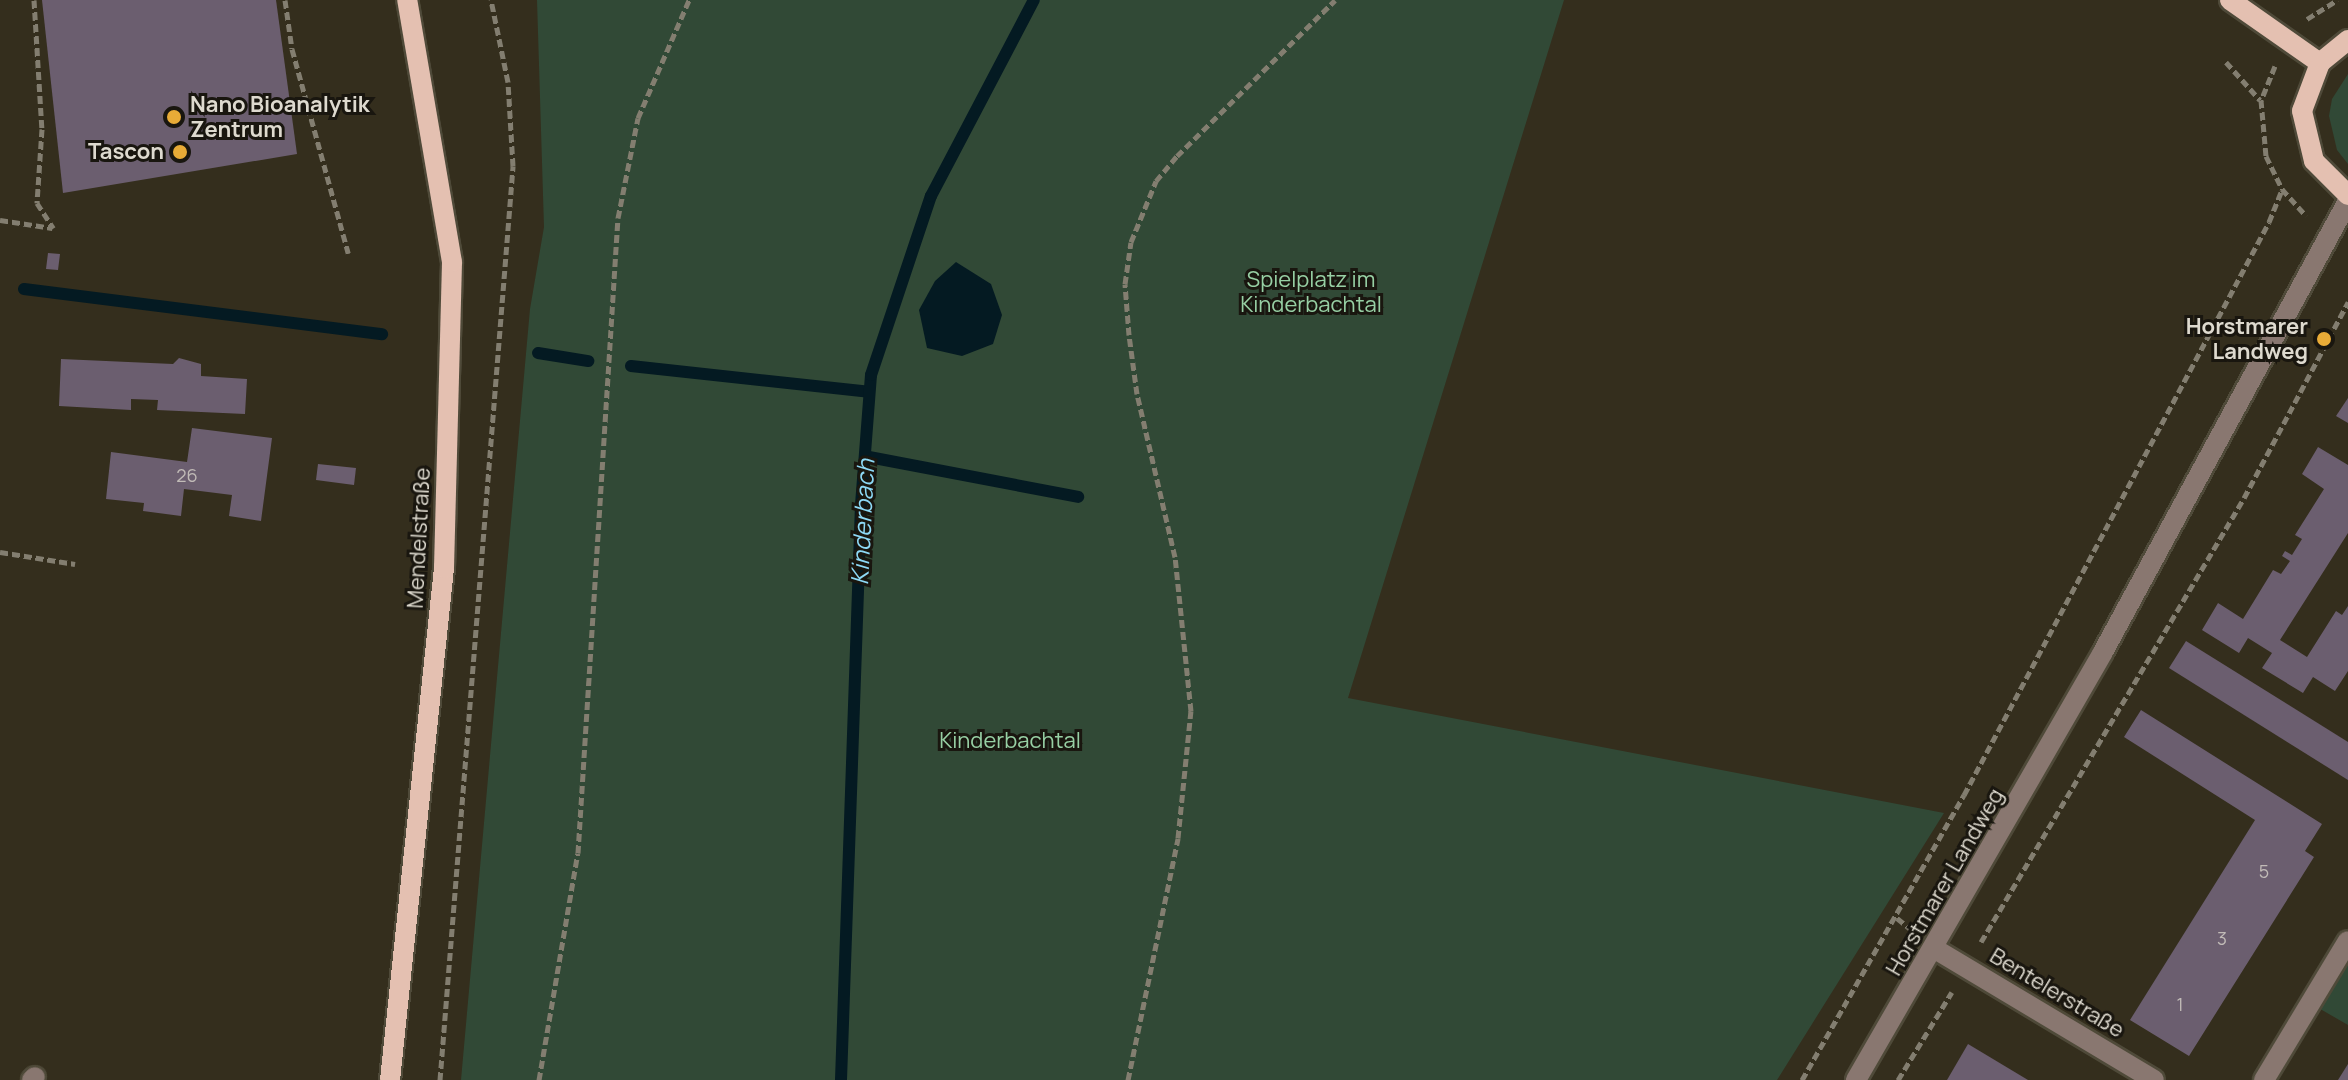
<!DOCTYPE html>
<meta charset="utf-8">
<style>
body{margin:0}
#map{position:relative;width:2348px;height:1080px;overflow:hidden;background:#342e1d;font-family:Manrope,sans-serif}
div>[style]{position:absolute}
.green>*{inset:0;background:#314936}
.water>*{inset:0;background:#041a22}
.stream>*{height:12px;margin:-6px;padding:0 6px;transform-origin:6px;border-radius:6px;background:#041a22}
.building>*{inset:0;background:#6b5e6f}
.path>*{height:5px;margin-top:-2.5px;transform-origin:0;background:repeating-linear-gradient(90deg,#837e70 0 8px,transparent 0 12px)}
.roads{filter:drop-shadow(2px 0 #4f4a39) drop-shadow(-2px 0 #4f4a39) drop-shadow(0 2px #4f4a39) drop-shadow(0 -2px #4f4a39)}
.minor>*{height:20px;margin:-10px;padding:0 10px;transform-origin:10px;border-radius:10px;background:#897770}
.major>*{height:20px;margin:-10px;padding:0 10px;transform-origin:10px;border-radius:10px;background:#e4c0b1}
.dots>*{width:22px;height:22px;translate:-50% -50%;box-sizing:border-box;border:4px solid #19160f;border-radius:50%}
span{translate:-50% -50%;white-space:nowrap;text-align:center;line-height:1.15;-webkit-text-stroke:6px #19160f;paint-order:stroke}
.number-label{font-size:18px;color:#c1bbb7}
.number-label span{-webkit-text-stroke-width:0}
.poi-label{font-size:22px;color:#dedacf;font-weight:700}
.left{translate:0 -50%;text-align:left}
.right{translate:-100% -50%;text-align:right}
.park-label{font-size:22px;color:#97d0a4}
.street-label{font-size:22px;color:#dedacf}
.water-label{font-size:24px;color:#8dd9f6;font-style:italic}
</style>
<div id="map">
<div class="green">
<i style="clip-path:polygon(537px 0,1564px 0,1348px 698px,1944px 813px,1777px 1080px,461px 1080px,530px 309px,544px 227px)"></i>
<i style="clip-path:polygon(2348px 74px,2348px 164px,2337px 150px,2329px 116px,2332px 99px)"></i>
<i style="clip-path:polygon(2348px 954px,2348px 1025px,2315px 1006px)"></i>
</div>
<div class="water">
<i style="clip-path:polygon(956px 262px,991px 284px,1002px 315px,993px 344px,962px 356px,927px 348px,919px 310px,935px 281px)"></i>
</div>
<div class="stream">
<i style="left:24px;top:289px;width:361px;rotate:7.2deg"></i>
<i style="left:538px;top:353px;width:51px;rotate:9.1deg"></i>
<i style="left:631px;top:366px;width:239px;rotate:6.2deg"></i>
<i style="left:869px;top:457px;width:213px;rotate:10.8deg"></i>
<i style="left:841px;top:1080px;width:575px;rotate:-88.01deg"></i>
<i style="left:861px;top:505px;width:130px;rotate:-85.6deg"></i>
<i style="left:871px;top:375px;width:189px;rotate:-71.5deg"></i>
<i style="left:931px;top:196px;width:221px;rotate:-62.3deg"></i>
</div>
<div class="building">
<i style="clip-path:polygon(42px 0,276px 0,297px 154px,63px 193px)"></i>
<i style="clip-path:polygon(48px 253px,60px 254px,58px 270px,46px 269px)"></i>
<i style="clip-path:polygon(179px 358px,201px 364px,201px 376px,247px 379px,245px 414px,157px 410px,158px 400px,131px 399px,131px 410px,59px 406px,61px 359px,173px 364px)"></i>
<i style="clip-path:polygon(2348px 398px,2348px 423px,2336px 416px)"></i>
<i style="clip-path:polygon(192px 428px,272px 438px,261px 521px,229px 516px,232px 495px,184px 489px,181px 516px,143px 511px,144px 503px,106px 499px,111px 452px,187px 462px)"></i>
<i style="clip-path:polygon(2318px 447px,2348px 465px,2348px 533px,2280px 640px,2307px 657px,2336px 611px,2342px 615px,2348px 606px,2348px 671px,2335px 691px,2313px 677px,2303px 693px,2262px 668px,2272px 653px,2248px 638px,2239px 653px,2202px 630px,2218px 603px,2243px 619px,2273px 570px,2281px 574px,2290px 561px,2282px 556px,2285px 551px,2292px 555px,2302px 539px,2295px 535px,2324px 489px,2302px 474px)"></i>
<i style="clip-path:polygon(318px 464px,356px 468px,354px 485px,316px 480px)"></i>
<i style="clip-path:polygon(2186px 641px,2348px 742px,2348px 780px,2169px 668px)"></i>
<i style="clip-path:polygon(2141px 710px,2322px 824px,2305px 851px,2314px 857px,2189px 1056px,2130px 1020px,2255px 820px,2124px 737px)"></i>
<i style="clip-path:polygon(1968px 1044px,2028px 1080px,1947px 1080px)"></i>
<i style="clip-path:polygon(2348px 1064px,2348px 1080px,2338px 1080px)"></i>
</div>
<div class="path">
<i style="left:34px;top:0;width:129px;rotate:86.5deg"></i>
<i style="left:42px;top:129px;width:74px;rotate:93.9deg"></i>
<i style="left:37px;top:203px;width:30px;rotate:57deg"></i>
<i style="left:285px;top:0;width:49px;rotate:81.9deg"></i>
<i style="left:292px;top:49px;width:212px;rotate:74.6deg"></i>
<i style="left:2307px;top:19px;width:36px;rotate:-32deg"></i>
<i style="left:2226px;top:62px;width:51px;rotate:48.2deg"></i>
<i style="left:2275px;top:66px;width:37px;rotate:112deg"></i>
<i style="left:2261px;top:100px;width:56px;rotate:84.9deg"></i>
<i style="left:2266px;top:156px;width:37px;rotate:64deg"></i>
<i style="left:2282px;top:189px;width:36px;rotate:48deg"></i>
<i style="left:0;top:220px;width:53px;rotate:8.7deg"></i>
<i style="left:0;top:552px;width:76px;rotate:9.1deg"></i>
<i style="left:1897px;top:918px;width:19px;rotate:39deg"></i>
<i style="left:1981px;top:942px;width:516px;rotate:-59.36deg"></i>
<i style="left:2244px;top:498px;width:222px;rotate:-62deg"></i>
<i style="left:440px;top:1080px;width:917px;rotate:-85.43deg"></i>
<i style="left:513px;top:166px;width:84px;rotate:-93.4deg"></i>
<i style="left:508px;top:82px;width:84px;rotate:-101.7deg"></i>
<i style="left:539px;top:1080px;width:230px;rotate:-80.3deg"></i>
<i style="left:578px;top:853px;width:636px;rotate:-86.4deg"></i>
<i style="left:618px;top:218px;width:102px;rotate:-78.7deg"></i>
<i style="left:638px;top:118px;width:129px;rotate:-66.6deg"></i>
<i style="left:1128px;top:1080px;width:247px;rotate:-78.3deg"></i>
<i style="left:1178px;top:838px;width:128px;rotate:-84.2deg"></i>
<i style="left:1191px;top:711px;width:155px;rotate:-95.9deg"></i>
<i style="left:1175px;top:557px;width:167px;rotate:-103.1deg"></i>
<i style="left:1137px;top:394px;width:60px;rotate:-97.7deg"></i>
<i style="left:1129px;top:335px;width:51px;rotate:-94.5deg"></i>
<i style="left:1125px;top:284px;width:42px;rotate:-81.9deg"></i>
<i style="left:1131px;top:242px;width:66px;rotate:-67.7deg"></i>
<i style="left:1156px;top:181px;width:33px;rotate:-50deg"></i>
<i style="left:1177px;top:156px;width:222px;rotate:-44.6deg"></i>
<i style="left:1802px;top:1080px;width:328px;rotate:-60.4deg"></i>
<i style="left:1964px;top:795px;width:649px;rotate:-61.97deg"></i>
<i style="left:2269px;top:222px;width:35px;rotate:-68deg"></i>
<i style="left:1898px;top:1080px;width:103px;rotate:-58.5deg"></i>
</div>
<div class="roads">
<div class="minor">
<i style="left:1935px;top:949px;width:255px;rotate:30.9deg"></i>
<i style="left:32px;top:1080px;width:4px;rotate:-45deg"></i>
<i style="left:1856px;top:1080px;width:494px;rotate:-60deg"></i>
<i style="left:2103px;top:652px;width:513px;rotate:-61.49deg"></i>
<i style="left:2264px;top:1080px;width:162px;rotate:-58.9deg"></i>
</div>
<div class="major">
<i style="left:2230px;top:0;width:110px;rotate:35deg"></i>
<i style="left:2348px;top:40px;width:36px;rotate:141deg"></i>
<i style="left:2320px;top:63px;width:51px;rotate:110.6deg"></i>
<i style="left:2302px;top:111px;width:51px;rotate:76.5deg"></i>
<i style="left:2314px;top:161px;width:48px;rotate:45deg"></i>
<i style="left:390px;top:1080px;width:515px;rotate:-83.98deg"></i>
<i style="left:444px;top:568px;width:306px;rotate:-88.5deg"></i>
<i style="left:452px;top:262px;width:266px;rotate:-99.7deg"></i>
</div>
</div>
<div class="dots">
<i style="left:174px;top:117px;background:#e8ab37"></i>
<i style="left:180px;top:152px;background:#e8ab37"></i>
<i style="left:2324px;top:339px;background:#e8ab37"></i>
</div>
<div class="number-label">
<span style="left:187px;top:475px">26</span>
<span style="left:2264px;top:871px">5</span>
<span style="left:2222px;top:938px">3</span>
<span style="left:2180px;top:1004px">1</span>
</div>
<div class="poi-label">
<span class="left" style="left:190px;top:117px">Nano Bioanalytik<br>Zentrum</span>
<span class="right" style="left:164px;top:152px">Tascon</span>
<span class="right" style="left:2308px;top:339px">Horstmarer<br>Landweg</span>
</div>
<div class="park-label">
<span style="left:1311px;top:292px">Spielplatz im<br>Kinderbachtal</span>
<span style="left:1010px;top:741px">Kinderbachtal</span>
</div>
<div class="street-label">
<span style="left:419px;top:538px;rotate:-87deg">Mendelstraße</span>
<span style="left:1945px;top:882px;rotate:-60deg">Horstmarer Landweg</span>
<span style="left:2057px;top:993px;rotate:31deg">Bentelerstraße</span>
</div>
<div class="water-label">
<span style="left:862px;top:522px;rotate:-87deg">Kinderbach</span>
</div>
</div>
